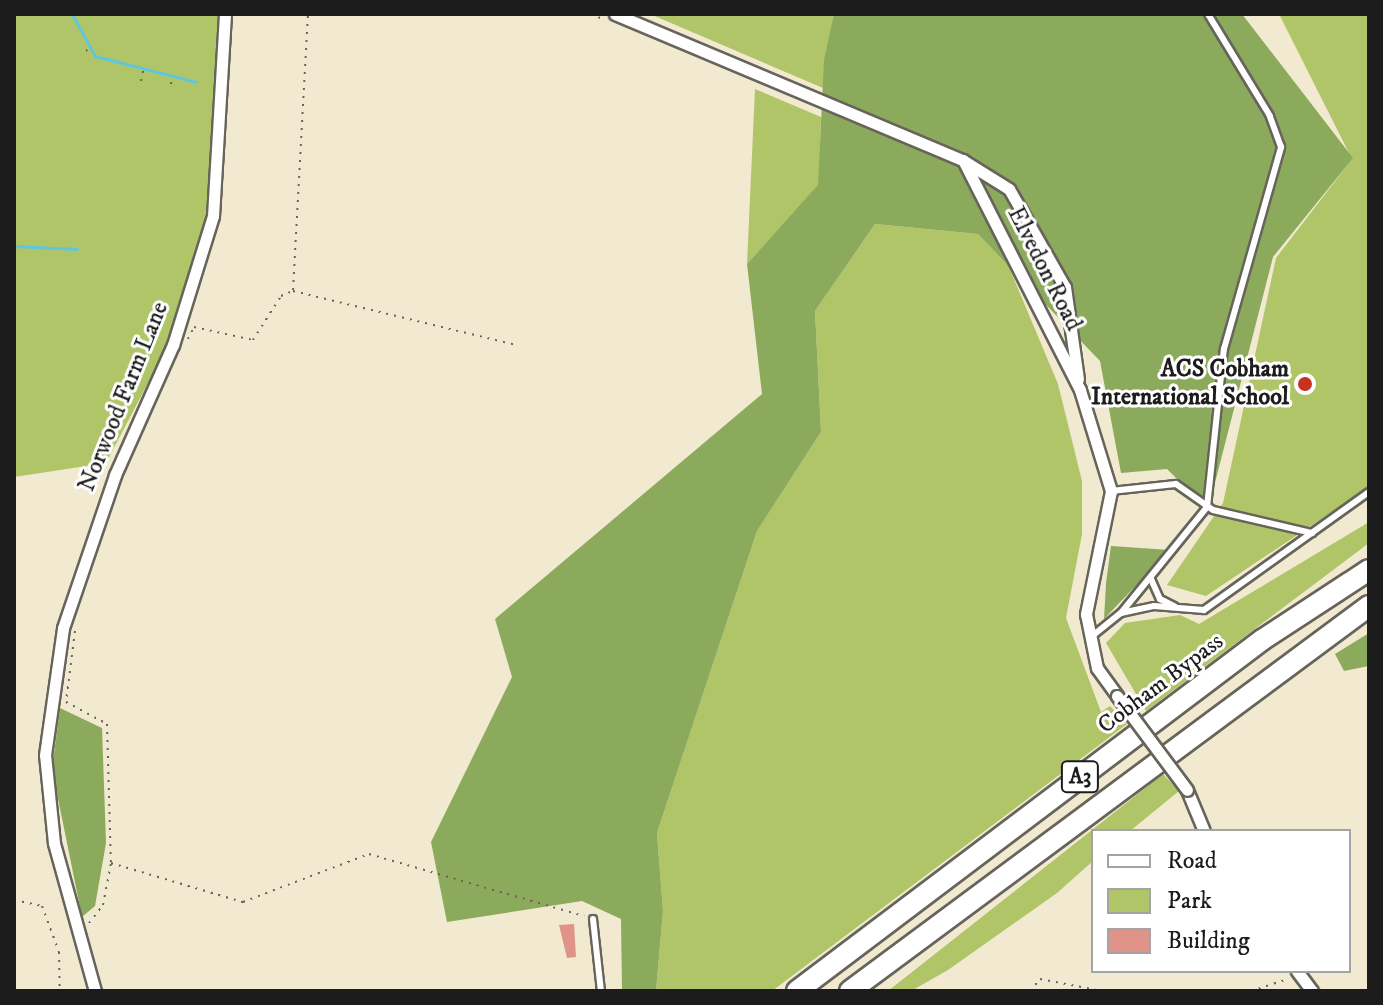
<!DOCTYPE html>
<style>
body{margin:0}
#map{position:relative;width:1383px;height:1005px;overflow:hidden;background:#f2e9d1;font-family:"IM FELL DW Pica",serif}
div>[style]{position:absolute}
.green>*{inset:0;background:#b0c468}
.forest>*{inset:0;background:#8caa5c}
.stream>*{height:3px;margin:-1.5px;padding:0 1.5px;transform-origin:1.5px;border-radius:1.5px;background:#60c6dd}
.building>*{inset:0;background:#e09388}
.path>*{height:2px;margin-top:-1px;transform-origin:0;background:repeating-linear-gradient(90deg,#67645b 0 2px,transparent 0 8px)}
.roads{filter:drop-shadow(2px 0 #67645b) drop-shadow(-2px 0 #67645b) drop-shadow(0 2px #67645b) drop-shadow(0 -2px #67645b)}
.service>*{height:6px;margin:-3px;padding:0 3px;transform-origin:3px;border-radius:3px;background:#fff}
.minor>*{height:11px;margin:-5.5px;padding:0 5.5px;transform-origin:5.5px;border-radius:5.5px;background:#fff}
.trunk>*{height:20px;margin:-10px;padding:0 10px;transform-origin:10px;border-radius:10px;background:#fff}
.bridges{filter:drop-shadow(2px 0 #67645b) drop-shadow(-2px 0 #67645b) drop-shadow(0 2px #67645b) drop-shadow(0 -2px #67645b)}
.minor-bridge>*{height:11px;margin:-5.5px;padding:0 5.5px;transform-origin:5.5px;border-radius:5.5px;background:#fff}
.dots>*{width:22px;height:22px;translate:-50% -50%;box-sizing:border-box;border:4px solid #fff;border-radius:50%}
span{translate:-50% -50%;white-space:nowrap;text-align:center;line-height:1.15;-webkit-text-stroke:6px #fff;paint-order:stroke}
.shield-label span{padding:2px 6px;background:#fff;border:2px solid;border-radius:6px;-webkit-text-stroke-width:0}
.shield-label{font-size:22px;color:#1c1c1c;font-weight:700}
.street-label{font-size:24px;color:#1c1c1c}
.poi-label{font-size:24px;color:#1c1c1c;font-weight:700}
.right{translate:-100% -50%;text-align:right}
.frame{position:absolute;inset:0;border:16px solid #1c1c1c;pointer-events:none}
.legend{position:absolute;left:1091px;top:829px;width:260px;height:144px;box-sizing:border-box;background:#fff;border:2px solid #a4a4a4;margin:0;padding:10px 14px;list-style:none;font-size:24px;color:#1c1c1c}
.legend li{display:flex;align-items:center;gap:16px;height:40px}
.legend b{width:40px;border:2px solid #a4a4a4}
</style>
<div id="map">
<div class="green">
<i style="clip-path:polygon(14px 14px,218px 14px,219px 69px,206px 215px,170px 341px,106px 463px,14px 477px)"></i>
<i style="clip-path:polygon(650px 14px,834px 14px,823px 88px)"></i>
<i style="clip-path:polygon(1279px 14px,1369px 14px,1369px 487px,1206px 596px,1167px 585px,1223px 503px,1276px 258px,1352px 159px)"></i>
<i style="clip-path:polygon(755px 89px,821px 117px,819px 185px,747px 264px)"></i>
<i style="clip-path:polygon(875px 224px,978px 234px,1008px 265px,1058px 384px,1082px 481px,1082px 534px,1066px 618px,1101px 712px,1110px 706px,1127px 724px,772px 991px,656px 991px,663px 911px,657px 833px,757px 531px,821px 432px,815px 311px)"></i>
<i style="clip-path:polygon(1369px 522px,1369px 543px,1146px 711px,1106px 643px,1125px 623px,1180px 615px,1199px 624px)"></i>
<i style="clip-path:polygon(1163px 774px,1179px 791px,1130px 831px,1093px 831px,1093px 861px,1057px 893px,948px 970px,911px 991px,888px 991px)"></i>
</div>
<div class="forest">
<i style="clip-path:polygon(834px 14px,1242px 14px,1353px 158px,1273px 257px,1208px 510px,1167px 469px,1121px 473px,1100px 361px,978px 234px,875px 224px,815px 311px,821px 432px,757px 531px,657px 833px,663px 911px,656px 991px,622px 991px,621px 919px,582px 901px,447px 922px,431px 842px,512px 677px,495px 619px,762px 394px,747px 264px,818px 185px,824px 60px)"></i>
<i style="clip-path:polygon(1111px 546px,1170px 550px,1104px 619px,1106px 583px)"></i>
<i style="clip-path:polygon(1369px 633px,1369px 666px,1344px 671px,1335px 654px)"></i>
<i style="clip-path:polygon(60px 708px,102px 728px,106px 843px,95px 906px,82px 917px,52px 769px)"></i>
</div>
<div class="stream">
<i style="left:72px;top:14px;width:48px;rotate:61.3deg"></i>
<i style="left:95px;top:56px;width:104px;rotate:14.4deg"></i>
<i style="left:14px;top:246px;width:63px;rotate:2.7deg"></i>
</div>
<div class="building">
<i style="clip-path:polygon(574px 924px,576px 957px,567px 958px,559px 925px)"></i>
</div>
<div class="path">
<i style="left:591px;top:14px;width:15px;rotate:23deg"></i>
<i style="left:86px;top:51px;width:8px;rotate:-40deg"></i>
<i style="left:141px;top:81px;width:14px;rotate:-78deg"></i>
<i style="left:171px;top:84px;width:8px;rotate:-83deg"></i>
<i style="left:293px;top:290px;width:276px;rotate:-86.9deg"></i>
<i style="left:188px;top:339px;width:13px;rotate:-63deg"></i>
<i style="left:194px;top:327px;width:60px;rotate:12.4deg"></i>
<i style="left:253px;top:340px;width:52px;rotate:-57.5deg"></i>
<i style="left:281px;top:296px;width:13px;rotate:-23deg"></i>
<i style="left:293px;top:291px;width:230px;rotate:13.6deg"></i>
<i style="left:75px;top:631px;width:72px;rotate:97.2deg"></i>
<i style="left:66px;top:702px;width:47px;rotate:28.2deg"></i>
<i style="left:107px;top:724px;width:139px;rotate:88.4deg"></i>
<i style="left:14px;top:900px;width:29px;rotate:12deg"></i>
<i style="left:42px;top:906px;width:49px;rotate:69.7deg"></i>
<i style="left:59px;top:952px;width:39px;rotate:89deg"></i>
<i style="left:89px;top:923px;width:23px;rotate:-52deg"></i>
<i style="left:103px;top:905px;width:43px;rotate:-79.2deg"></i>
<i style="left:111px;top:863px;width:138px;rotate:16.5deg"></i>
<i style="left:243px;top:902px;width:135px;rotate:-20.9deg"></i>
<i style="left:369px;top:854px;width:224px;rotate:16.1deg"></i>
<i style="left:1030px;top:991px;width:16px;rotate:-50deg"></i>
<i style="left:1040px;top:979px;width:63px;rotate:11deg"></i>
<i style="left:1133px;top:991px;width:7px"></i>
<i style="left:1251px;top:991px;width:38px;rotate:-18deg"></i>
</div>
<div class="roads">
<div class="service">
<i style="left:1111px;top:491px;width:65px;rotate:-6.1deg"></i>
<i style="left:1176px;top:484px;width:45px;rotate:35.1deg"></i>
<i style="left:1213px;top:510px;width:102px;rotate:13.1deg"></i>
<i style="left:1151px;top:579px;width:22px;rotate:66deg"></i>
<i style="left:1160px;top:599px;width:16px;rotate:27deg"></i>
<i style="left:1121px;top:613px;width:136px;rotate:-50.9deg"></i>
<i style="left:1207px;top:507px;width:159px;rotate:-83.9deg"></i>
<i style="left:1224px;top:349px;width:210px;rotate:-74.2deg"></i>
<i style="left:1281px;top:147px;width:33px;rotate:-110deg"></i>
<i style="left:1270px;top:116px;width:119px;rotate:-121.3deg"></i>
<i style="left:1091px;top:637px;width:38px;rotate:-39deg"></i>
<i style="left:1121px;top:613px;width:34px;rotate:-12deg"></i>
<i style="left:1154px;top:606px;width:50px;rotate:4.6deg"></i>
<i style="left:1204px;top:610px;width:203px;rotate:-35.6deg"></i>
<i style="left:593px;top:919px;width:72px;rotate:83.7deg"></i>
</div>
<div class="minor">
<i style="left:615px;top:14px;width:377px;rotate:22.8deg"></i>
<i style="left:963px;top:160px;width:258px;rotate:63deg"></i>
<i style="left:1080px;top:390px;width:106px;rotate:72.9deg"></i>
<i style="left:1111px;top:491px;width:126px;rotate:101.5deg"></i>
<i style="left:1086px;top:614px;width:55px;rotate:78.5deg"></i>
<i style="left:1097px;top:668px;width:34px;rotate:54deg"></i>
<i style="left:964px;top:161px;width:53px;rotate:31.9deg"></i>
<i style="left:1009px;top:189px;width:113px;rotate:60.3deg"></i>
<i style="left:1065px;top:287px;width:93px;rotate:82deg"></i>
<i style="left:1187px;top:790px;width:44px;rotate:67.5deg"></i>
<i style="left:1297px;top:971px;width:25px;rotate:53deg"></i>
<i style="left:95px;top:991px;width:154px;rotate:-105.5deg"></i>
<i style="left:54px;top:843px;width:88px;rotate:-95.8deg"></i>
<i style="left:45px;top:755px;width:128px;rotate:-81.9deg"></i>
<i style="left:63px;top:628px;width:162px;rotate:-71.2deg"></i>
<i style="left:115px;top:475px;width:142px;rotate:-66deg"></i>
<i style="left:173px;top:345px;width:135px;rotate:-72.8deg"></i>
<i style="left:213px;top:216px;width:202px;rotate:-86.6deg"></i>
</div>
<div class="trunk">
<i style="left:797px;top:991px;width:583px;rotate:-37.05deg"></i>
<i style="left:1262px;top:640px;width:128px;rotate:-33.2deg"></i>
<i style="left:850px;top:991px;width:646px;rotate:-36.57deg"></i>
</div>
</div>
<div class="bridges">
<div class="minor-bridge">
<i style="left:1117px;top:696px;width:117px;rotate:53.3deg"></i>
</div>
</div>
<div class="dots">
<i style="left:1305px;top:384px;background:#c8321e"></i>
</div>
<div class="shield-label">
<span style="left:1080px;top:777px">A3</span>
</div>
<div class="street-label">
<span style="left:1044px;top:269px;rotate:63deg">Elvedon Road</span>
<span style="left:124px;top:397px;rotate:-68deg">Norwood Farm Lane</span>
<span style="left:1161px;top:684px;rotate:-37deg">Cobham Bypass</span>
</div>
<div class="poi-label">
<span class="right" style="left:1289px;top:384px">ACS Cobham<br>International School</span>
</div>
<div class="frame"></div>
<ul class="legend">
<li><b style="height:10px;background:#fff"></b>Road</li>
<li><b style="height:22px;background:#b0c468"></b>Park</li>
<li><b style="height:22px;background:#e09388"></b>Building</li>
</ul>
</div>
